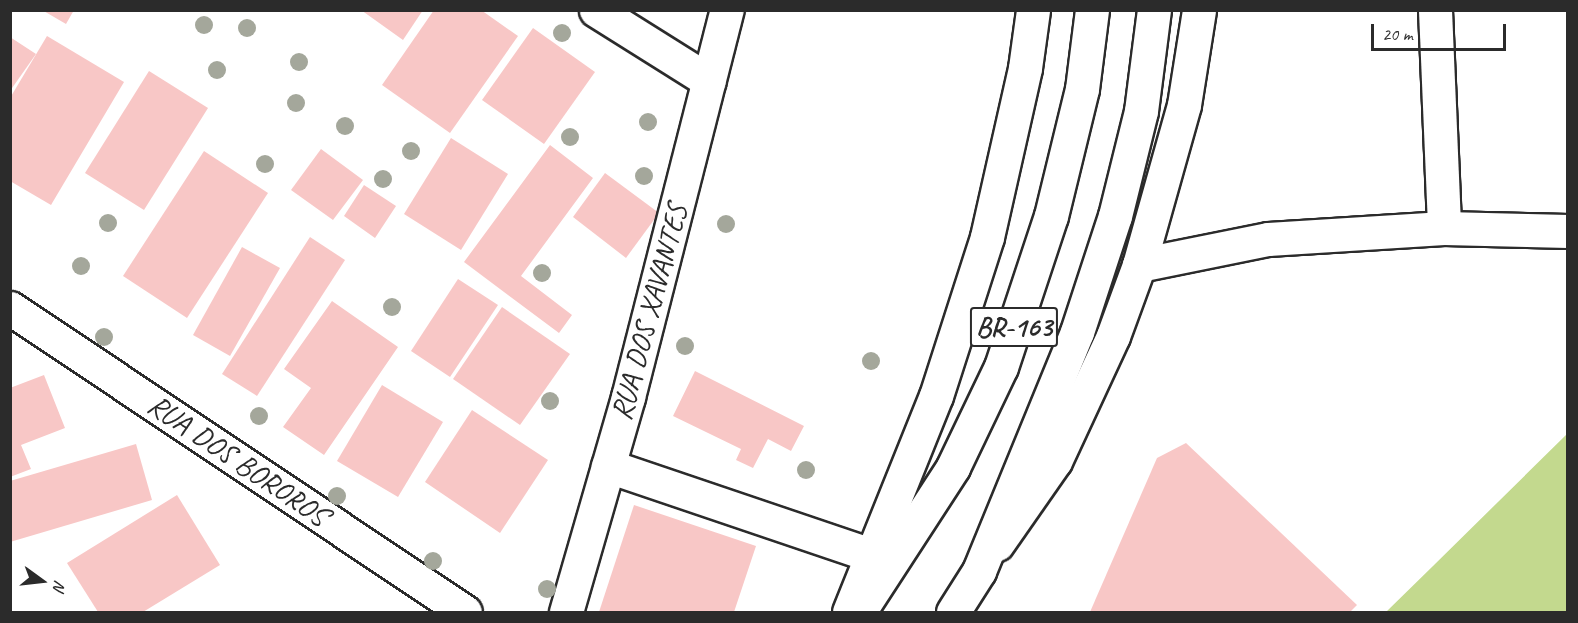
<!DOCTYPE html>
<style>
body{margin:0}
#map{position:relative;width:1578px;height:623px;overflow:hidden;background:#fff;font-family:Caveat,sans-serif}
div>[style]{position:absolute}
.green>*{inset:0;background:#c3d98e}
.building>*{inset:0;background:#f8c7c6}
.roads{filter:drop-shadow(2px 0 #2b2b2b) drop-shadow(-2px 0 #2b2b2b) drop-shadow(0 2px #2b2b2b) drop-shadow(0 -2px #2b2b2b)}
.minor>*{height:33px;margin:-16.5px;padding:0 16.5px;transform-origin:16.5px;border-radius:16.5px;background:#fff}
.major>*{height:33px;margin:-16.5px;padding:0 16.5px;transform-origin:16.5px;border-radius:16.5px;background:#fff}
.highway>*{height:33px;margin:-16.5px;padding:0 16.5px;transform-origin:16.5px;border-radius:16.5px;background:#fff}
.trees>*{width:18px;height:18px;margin:-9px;border-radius:50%;background:#a4a79b}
span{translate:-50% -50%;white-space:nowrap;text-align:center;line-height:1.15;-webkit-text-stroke:5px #fff;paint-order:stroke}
.shield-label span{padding:2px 4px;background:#fff;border:2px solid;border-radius:4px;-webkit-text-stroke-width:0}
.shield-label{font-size:28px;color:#2b2b2b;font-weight:700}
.street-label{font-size:30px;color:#2b2b2b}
.frame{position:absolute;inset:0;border:12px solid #2b2b2b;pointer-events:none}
.north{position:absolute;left:12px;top:551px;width:60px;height:60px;-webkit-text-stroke:4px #fff;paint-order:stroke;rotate:105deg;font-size:16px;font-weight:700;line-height:24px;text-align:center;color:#2b2b2b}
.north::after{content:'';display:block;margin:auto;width:21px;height:27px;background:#2b2b2b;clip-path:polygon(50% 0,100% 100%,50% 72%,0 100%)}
.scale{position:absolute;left:1371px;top:24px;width:135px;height:27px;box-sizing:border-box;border:3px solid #2b2b2b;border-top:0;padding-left:8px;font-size:18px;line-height:21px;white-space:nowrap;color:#2b2b2b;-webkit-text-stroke:4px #fff;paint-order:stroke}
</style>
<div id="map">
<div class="green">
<i style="clip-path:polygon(1567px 434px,1567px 612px,1386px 612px,1433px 566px)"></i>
</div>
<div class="building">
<i style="clip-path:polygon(42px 10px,74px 10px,66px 24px)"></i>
<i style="clip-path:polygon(361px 10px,423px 10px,403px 40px)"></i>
<i style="clip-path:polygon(434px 10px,481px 10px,518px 36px,450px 133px,382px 85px)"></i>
<i style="clip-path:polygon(533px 28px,595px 72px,544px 144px,482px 100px)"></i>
<i style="clip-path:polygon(47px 36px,124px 82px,51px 205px,10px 181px,10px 98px)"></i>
<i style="clip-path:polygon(10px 37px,36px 54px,10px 91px)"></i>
<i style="clip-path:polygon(149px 71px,208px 108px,144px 210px,85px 173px)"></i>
<i style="clip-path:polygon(451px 138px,508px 174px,461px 250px,404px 214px)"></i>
<i style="clip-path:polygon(550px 145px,593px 178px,521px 276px,572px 315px,559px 333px,464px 262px)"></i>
<i style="clip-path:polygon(321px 149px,363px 180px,333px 220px,291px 190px)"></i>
<i style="clip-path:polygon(204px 151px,268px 193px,187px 318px,123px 276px)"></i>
<i style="clip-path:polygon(605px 173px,659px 213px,626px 258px,573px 217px)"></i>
<i style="clip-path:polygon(364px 185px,396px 206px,375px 238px,344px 216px)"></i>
<i style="clip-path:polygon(310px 237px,345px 260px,257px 396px,222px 374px)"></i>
<i style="clip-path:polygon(242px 247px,280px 268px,230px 356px,193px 335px)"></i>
<i style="clip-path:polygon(458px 279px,498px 305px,450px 377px,411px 351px)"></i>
<i style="clip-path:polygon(332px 301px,398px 347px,324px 455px,283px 427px,311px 388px,284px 369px)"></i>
<i style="clip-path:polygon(502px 307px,570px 354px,520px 425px,453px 379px)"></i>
<i style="clip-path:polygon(695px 371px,804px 426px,791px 451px,768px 439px,753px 468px,736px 460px,741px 449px,673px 416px)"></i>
<i style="clip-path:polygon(44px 375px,65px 428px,21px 445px,31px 469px,10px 477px,10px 388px)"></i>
<i style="clip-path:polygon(382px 385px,443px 422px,398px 497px,337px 461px)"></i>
<i style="clip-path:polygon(472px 410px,548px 460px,500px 533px,425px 482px)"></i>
<i style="clip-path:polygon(1186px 443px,1357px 605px,1350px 612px,1090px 612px,1157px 458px)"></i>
<i style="clip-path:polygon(136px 444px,152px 500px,10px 542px,10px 481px)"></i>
<i style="clip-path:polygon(177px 495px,220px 565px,143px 612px,98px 612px,67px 563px)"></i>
<i style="clip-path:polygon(634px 505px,756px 546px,734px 612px,599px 612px)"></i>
</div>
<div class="roads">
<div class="minor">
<i style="left:596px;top:10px;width:133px;rotate:32.1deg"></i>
<i style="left:1435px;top:10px;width:218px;rotate:87.6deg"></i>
<i style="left:1139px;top:265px;width:132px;rotate:-11.4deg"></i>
<i style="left:1268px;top:239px;width:176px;rotate:-3.6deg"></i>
<i style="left:1444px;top:228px;width:124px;rotate:1.4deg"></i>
<i style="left:10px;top:308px;width:547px;rotate:33.75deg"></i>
<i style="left:608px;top:466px;width:278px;rotate:18.7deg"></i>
<i style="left:566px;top:612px;width:224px;rotate:-73.9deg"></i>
<i style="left:628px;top:397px;width:399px;rotate:-75.7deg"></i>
</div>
<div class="major">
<i style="left:997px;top:544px;width:101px;rotate:-55.1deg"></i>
<i style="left:1055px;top:461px;width:138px;rotate:-65.1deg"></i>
<i style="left:1113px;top:336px;width:76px;rotate:-69.9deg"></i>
<i style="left:1139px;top:265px;width:166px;rotate:-74.3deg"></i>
<i style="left:1184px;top:105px;width:96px;rotate:-81deg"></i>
<i style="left:849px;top:612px;width:233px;rotate:-68.1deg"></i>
<i style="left:936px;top:396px;width:167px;rotate:-72.2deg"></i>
<i style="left:987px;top:237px;width:173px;rotate:-77.3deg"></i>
<i style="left:1025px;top:68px;width:59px;rotate:-82.1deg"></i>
</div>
<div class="highway">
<i style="left:859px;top:612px;width:173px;rotate:-57deg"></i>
<i style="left:953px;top:467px;width:111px;rotate:-64.4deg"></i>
<i style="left:1001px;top:367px;width:159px;rotate:-71.7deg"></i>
<i style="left:1051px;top:216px;width:131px;rotate:-76.3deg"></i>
<i style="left:1082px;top:89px;width:80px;rotate:-82.8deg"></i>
<i style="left:953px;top:612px;width:49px;rotate:-57.6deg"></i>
<i style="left:979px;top:571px;width:258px;rotate:-67.7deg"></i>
<i style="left:1077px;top:332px;width:122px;rotate:-71.9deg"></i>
<i style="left:1115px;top:216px;width:108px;rotate:-76.1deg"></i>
<i style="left:1141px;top:111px;width:102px;rotate:-82.7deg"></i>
</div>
</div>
<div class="trees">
<i style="left:204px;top:25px"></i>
<i style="left:247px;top:28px"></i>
<i style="left:562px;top:33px"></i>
<i style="left:299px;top:62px"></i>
<i style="left:217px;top:70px"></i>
<i style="left:296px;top:103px"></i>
<i style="left:648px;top:122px"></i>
<i style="left:345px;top:126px"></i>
<i style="left:570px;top:137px"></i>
<i style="left:411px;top:151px"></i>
<i style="left:265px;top:164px"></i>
<i style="left:644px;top:176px"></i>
<i style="left:383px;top:179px"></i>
<i style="left:108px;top:223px"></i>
<i style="left:726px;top:224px"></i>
<i style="left:81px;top:266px"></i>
<i style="left:542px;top:273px"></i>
<i style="left:392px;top:307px"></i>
<i style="left:104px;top:337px"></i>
<i style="left:685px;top:346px"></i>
<i style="left:871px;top:361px"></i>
<i style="left:550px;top:401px"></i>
<i style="left:259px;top:416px"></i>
<i style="left:806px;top:470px"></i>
<i style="left:337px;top:496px"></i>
<i style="left:433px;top:561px"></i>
<i style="left:547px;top:589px"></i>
</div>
<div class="shield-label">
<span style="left:1014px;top:327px">BR-163</span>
</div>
<div class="street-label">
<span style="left:649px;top:312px;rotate:-75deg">RUA DOS XAVANTES</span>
<span style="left:238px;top:460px;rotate:34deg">RUA DOS BOROROS</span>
</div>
<div class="frame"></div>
<div class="north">N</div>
<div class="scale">20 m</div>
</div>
